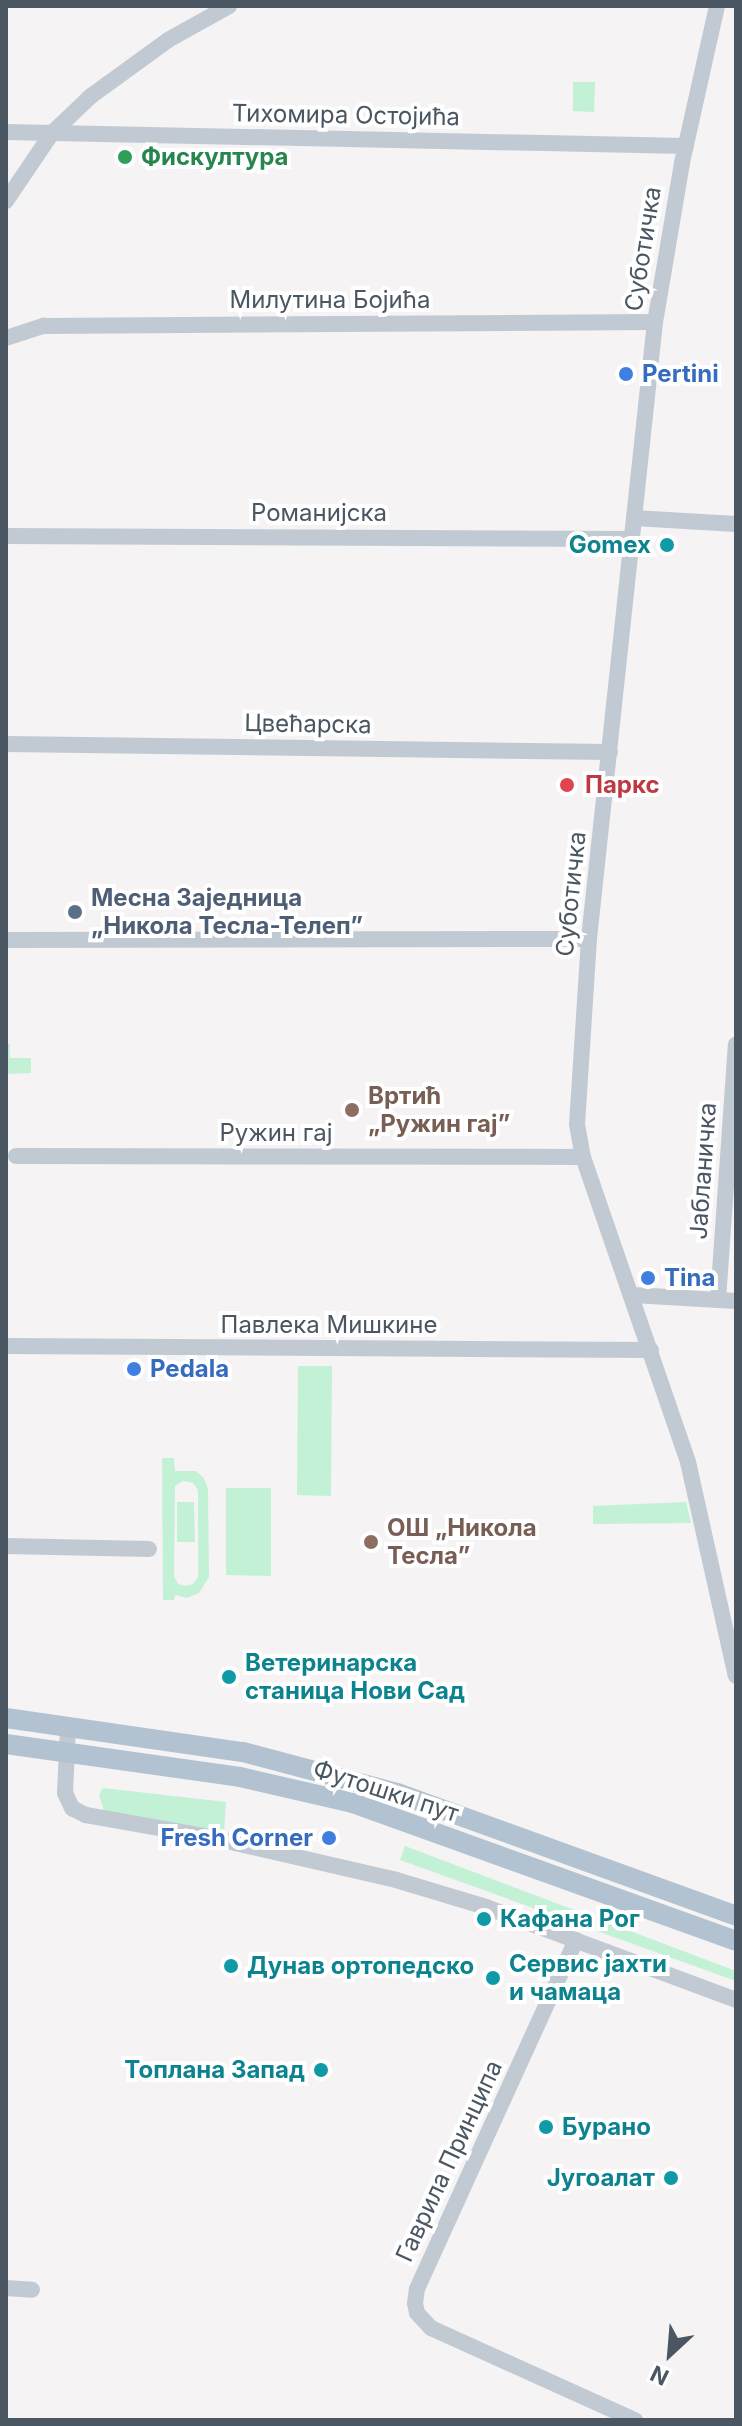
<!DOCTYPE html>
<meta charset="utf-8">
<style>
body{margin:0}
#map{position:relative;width:742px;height:2426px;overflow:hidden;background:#f5f3f3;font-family:Inter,sans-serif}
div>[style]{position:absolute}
.green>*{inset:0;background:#c3f1d5}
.minor>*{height:16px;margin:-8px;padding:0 8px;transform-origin:8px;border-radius:8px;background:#c1cad2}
.major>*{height:20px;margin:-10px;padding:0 10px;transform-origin:10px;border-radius:10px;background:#b3c2d1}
.dots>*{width:22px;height:22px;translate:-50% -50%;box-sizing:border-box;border:4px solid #fff;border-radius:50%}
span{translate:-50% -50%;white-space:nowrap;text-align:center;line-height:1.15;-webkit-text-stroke:8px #fff;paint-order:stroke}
.street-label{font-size:24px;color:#4a5661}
.leisure-label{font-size:24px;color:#27864d;font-weight:700}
.left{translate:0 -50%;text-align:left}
.shop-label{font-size:24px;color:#366cbe;font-weight:700}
.right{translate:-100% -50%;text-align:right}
.culture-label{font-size:24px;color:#0d838f;font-weight:700}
.health-label{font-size:24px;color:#be3a42;font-weight:700}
.service-label{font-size:24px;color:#4e5e75;font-weight:700}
.education-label{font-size:24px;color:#785e54;font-weight:700}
.frame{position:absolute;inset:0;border:8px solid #4a5661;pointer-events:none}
.north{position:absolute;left:630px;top:2314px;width:80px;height:80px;-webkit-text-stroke:6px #fff;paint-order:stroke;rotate:206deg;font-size:22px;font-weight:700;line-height:32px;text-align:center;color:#4a5661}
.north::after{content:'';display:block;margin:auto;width:28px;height:36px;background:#4a5661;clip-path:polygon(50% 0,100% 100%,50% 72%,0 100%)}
</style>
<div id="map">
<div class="green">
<i style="clip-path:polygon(573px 82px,595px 82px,594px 112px,573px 111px)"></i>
<i style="clip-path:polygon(6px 1044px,10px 1044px,10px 1058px,31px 1058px,31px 1073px,6px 1074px)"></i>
<i style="clip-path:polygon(298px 1366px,332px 1366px,331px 1496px,297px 1495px)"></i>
<i style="clip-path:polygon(evenodd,162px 1458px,174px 1458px,175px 1471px,196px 1471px,204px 1478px,208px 1489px,209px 1577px,199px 1593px,187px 1598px,175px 1595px,174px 1600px,163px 1600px,162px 1458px,183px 1481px,193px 1483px,198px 1490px,198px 1577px,193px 1584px,186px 1586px,178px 1584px,174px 1576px,175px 1486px,183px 1481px)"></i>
<i style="clip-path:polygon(226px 1488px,271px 1488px,271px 1576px,226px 1575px)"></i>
<i style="clip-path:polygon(177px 1502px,194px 1502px,195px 1542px,177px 1542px)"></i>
<i style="clip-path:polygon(686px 1502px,691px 1523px,593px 1524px,593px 1506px)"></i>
<i style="clip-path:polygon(103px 1788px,226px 1802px,224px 1833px,105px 1814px,99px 1795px)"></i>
<i style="clip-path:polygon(405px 1846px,736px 1971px,736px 1981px,400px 1860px)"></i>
</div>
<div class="minor">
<i style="left:717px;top:6px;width:161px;rotate:102.6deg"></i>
<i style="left:682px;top:163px;width:161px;rotate:99.6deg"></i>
<i style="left:655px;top:322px;width:621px;rotate:96.11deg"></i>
<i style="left:589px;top:939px;width:185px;rotate:93.7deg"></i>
<i style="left:577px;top:1124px;width:34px;rotate:80deg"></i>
<i style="left:583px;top:1157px;width:323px;rotate:71deg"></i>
<i style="left:688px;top:1462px;width:219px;rotate:77.4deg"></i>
<i style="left:6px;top:132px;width:680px;rotate:1.18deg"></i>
<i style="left:6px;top:201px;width:82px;rotate:-55.9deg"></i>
<i style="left:52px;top:133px;width:54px;rotate:-43.5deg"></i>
<i style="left:91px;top:96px;width:95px;rotate:-36deg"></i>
<i style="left:168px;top:40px;width:70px;rotate:-29.1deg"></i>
<i style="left:6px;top:338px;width:40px;rotate:-18deg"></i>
<i style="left:44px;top:326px;width:611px;rotate:-0.38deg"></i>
<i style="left:634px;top:518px;width:102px;rotate:3.4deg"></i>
<i style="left:6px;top:536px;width:625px;rotate:0.28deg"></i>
<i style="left:6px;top:744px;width:604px;rotate:0.76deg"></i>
<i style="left:6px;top:940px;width:583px;rotate:-0.1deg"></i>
<i style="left:16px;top:1156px;width:567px;rotate:0.1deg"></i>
<i style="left:633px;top:1295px;width:103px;rotate:3.3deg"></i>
<i style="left:718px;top:1300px;width:256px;rotate:-86deg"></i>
<i style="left:6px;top:1346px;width:645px;rotate:0.36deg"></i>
<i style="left:6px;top:1546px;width:143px;rotate:1.2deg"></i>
<i style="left:68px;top:1727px;width:66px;rotate:92.6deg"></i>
<i style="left:65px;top:1793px;width:17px;rotate:65deg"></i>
<i style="left:72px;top:1808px;width:16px;rotate:27deg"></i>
<i style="left:86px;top:1815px;width:125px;rotate:10.1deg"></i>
<i style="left:209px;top:1837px;width:192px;rotate:12.9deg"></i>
<i style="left:396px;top:1880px;width:94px;rotate:16.7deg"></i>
<i style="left:486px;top:1907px;width:267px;rotate:20.4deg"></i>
<i style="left:576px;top:1940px;width:384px;rotate:114.5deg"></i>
<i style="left:417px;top:2289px;width:14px;rotate:98deg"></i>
<i style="left:415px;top:2303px;width:10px;rotate:79deg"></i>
<i style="left:417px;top:2313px;width:21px;rotate:47deg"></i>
<i style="left:431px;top:2328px;width:224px;rotate:24.3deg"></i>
<i style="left:6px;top:2288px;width:26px;rotate:4deg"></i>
</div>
<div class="major">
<i style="left:6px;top:1718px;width:239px;rotate:8.2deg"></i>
<i style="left:243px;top:1752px;width:159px;rotate:14.9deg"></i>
<i style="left:397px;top:1793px;width:361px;rotate:19.9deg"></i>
<i style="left:6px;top:1744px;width:236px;rotate:8deg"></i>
<i style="left:240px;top:1777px;width:116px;rotate:13deg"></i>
<i style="left:353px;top:1803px;width:407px;rotate:19.8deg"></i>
</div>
<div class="dots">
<i style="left:125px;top:157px;background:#2e9e5b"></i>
<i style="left:626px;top:374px;background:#3f7fe0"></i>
<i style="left:667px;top:545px;background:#0f9aa8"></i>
<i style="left:567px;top:785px;background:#e0444e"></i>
<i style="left:75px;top:912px;background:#5c6f8a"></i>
<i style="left:352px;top:1110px;background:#8d6e63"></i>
<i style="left:648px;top:1278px;background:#3f7fe0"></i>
<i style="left:134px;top:1369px;background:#3f7fe0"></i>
<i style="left:371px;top:1542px;background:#8d6e63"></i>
<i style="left:229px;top:1677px;background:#0f9aa8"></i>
<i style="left:329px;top:1838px;background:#3f7fe0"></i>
<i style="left:484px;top:1919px;background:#0f9aa8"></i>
<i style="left:231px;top:1966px;background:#0f9aa8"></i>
<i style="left:493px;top:1978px;background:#0f9aa8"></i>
<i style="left:321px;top:2070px;background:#0f9aa8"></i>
<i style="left:546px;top:2127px;background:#0f9aa8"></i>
<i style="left:671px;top:2178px;background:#0f9aa8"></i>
</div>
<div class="street-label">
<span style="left:346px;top:115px;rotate:1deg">Тихомира Остојића</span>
<span style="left:643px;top:249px;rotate:-81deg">Суботичка</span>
<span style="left:330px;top:300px">Милутина Бојића</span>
<span style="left:319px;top:513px">Романијска</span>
<span style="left:308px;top:724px;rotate:1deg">Цвећарска</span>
<span style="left:571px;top:894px;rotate:-84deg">Суботичка</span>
<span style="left:276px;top:1133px">Ружин гај</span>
<span style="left:703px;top:1171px;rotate:-86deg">Јабланичка</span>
<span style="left:329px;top:1325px">Павлека Мишкине</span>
<span style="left:386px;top:1791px;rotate:18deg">Футошки пут</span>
<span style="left:449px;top:2161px;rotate:-65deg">Гаврила Принципа</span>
</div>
<div class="leisure-label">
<span class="left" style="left:141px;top:157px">Фискултура</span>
</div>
<div class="shop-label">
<span class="left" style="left:642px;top:374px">Pertini</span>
<span class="left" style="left:664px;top:1278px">Tina</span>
<span class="left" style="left:150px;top:1369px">Pedala</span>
<span class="right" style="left:313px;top:1838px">Fresh Corner</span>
</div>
<div class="culture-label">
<span class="right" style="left:651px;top:545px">Gomex</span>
<span class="left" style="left:245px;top:1677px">Ветеринарска<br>станица Нови Сад</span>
<span class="left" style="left:500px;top:1919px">Кафана Рог</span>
<span class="left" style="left:509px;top:1978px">Сервис јахти<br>и чамаца</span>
<span class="left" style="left:247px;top:1966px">Дунав ортопедско</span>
<span class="right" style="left:305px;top:2070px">Топлана Запад</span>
<span class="left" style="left:562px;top:2127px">Бурано</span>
<span class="right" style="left:655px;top:2178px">Југоалат</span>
</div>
<div class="health-label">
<span class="left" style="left:585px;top:785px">Паркс</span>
</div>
<div class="service-label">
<span class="left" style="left:91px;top:912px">Месна Заједница<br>„Никола Тесла-Телеп”</span>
</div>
<div class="education-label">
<span class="left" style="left:368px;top:1110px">Вртић<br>„Ружин гај”</span>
<span class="left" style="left:387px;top:1542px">ОШ „Никола<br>Тесла”</span>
</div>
<div class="frame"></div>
<div class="north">N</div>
</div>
